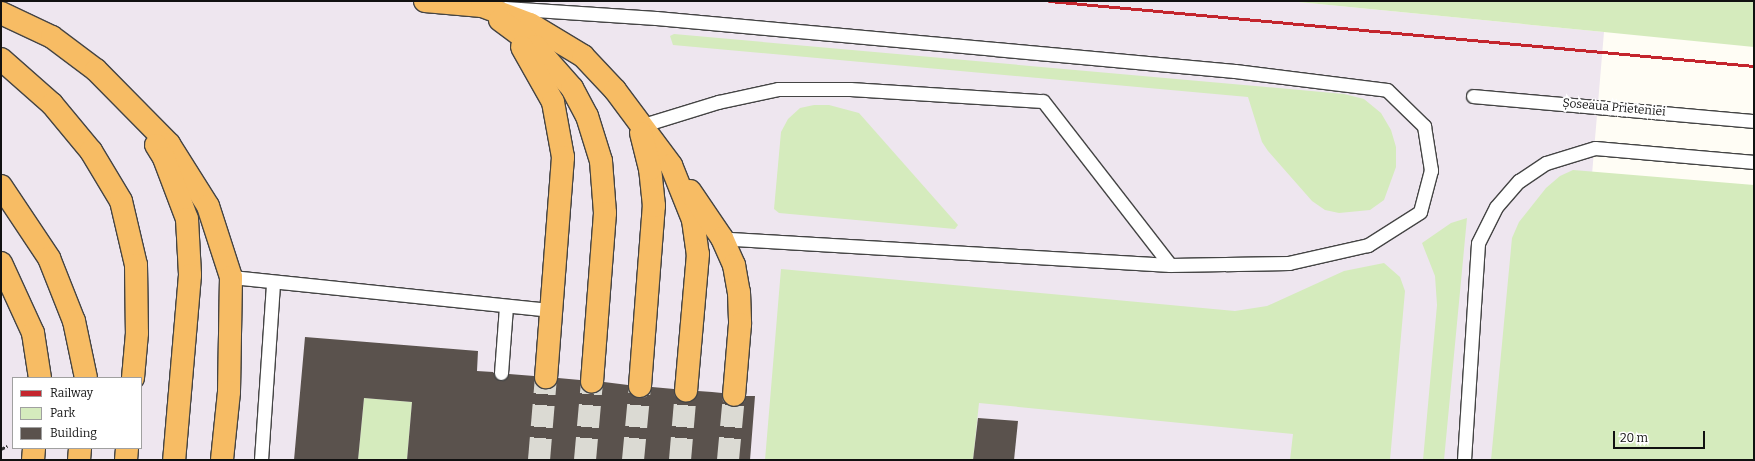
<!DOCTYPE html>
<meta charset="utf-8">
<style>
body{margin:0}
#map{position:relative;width:1755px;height:461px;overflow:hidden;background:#fffdf5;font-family:Bitter,serif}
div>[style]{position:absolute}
.industrial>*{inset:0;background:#eee6ef}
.green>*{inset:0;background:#d5ebbd}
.building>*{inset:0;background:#5a524d}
.trunk-tunnel>*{height:22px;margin-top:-11px;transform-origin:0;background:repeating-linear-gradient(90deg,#dbdad3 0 22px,transparent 0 33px)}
.path>*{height:2.5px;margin-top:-1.25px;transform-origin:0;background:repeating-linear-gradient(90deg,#333 0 4px,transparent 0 6px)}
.roads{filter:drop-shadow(1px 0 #444) drop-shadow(-1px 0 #444) drop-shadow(0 1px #444) drop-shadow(0 -1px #444)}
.service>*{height:13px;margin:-6.5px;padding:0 6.5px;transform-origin:6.5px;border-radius:6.5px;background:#fff}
.trunk>*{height:22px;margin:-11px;padding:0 11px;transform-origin:11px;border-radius:11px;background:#f7bc64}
.rail>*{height:3px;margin:-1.5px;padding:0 1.5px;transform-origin:1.5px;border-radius:1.5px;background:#c4262e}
span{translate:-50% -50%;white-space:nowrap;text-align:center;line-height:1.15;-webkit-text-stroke:4px #fff;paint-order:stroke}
.street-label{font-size:12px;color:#111}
.frame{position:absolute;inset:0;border:2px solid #111;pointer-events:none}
.legend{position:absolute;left:12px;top:377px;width:130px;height:72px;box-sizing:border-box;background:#fff;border:1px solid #a0a0a0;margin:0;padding:5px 7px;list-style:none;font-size:12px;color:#111}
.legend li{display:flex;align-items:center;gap:8px;height:20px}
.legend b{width:20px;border:1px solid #a0a0a0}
.scale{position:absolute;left:1613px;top:431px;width:92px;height:18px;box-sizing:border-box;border:2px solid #111;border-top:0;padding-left:5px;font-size:12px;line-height:14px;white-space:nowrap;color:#111;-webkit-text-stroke:3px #fff;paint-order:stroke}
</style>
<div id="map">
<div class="industrial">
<i style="clip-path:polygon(evenodd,1px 1px,1288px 1px,1604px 32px,1568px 460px,1px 460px,1px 1px,13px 378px,141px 378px,141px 448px,13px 448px,13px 378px)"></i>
</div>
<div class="green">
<i style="clip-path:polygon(1288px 1px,1754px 1px,1754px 47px,1604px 32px)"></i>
<i style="clip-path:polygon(674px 34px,1344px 94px,1364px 99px,1381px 113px,1391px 130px,1396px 147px,1396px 167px,1384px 200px,1370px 210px,1339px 213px,1325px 210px,1312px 201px,1268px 151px,1262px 142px,1248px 97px,673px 45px,670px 36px)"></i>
<i style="clip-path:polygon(814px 105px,829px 105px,859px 113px,958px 225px,955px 229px,779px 213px,774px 209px,781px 132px,788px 119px,800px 108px)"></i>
<i style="clip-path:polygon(1573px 170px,1754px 185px,1754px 460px,1491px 460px,1512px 238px,1519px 222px,1546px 188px,1560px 176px)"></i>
<i style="clip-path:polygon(1467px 218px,1444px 460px,1423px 460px,1437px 305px,1435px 276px,1422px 243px,1451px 223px)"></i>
<i style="clip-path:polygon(1384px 263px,1400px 277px,1405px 291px,1390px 460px,1290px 460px,1293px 434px,979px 403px,973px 460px,765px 460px,781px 269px,1235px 311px,1267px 306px,1344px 271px)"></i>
<i style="clip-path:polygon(364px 398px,412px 402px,407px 460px,358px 460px)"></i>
</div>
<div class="building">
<i style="clip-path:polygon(305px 337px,478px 351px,477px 371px,493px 372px,500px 381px,509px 374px,534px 376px,535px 383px,545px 389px,552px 388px,558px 378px,580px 380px,581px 387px,591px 393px,598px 392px,604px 382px,628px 385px,629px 392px,639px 398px,646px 397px,652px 387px,674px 389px,675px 396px,685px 402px,692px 401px,698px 391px,712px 392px,722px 393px,723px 401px,733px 407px,744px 402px,746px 396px,755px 396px,750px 460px,407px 460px,412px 402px,364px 398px,358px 460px,294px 460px)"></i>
<i style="clip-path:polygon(978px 418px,1018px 421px,1014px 460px,973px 460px)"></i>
</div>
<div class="trunk-tunnel">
<i style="left:539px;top:460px;width:83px;rotate:-85.2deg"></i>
<i style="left:585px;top:460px;width:79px;rotate:-84.9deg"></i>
<i style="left:633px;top:460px;width:74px;rotate:-84.6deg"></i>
<i style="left:680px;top:460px;width:70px;rotate:-85.1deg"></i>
<i style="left:728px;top:460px;width:65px;rotate:-84.7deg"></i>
</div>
<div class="path">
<i style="left:1px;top:449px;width:7px;rotate:-27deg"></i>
</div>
<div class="roads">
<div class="service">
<i style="left:505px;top:8px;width:151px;rotate:3.8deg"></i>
<i style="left:656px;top:18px;width:581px;rotate:5.23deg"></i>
<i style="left:1235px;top:71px;width:153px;rotate:7.1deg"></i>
<i style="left:1387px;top:90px;width:52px;rotate:44.2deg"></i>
<i style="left:1424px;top:126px;width:45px;rotate:81deg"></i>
<i style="left:1431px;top:170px;width:43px;rotate:104.7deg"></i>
<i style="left:1420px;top:212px;width:62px;rotate:147.6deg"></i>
<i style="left:1368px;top:245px;width:81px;rotate:167.2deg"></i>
<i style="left:1289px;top:263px;width:119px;rotate:179deg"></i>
<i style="left:1170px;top:265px;width:449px;rotate:-176.6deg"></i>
<i style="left:1473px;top:96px;width:282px;rotate:5.1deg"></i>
<i style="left:640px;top:126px;width:82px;rotate:-17.1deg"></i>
<i style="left:718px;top:102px;width:61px;rotate:-12.2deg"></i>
<i style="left:778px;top:89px;width:72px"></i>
<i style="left:850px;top:89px;width:193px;rotate:3.6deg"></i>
<i style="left:1043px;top:101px;width:207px;rotate:52.2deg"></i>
<i style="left:231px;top:277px;width:323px;rotate:5.9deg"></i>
<i style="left:501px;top:373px;width:67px;rotate:-85.7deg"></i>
<i style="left:261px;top:460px;width:178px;rotate:-86.1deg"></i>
<i style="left:1464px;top:460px;width:217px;rotate:-86.3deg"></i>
<i style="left:1478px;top:243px;width:40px;rotate:-63.4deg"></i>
<i style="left:1496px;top:207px;width:35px;rotate:-49deg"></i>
<i style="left:1519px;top:181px;width:32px;rotate:-34deg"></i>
<i style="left:1546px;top:163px;width:51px;rotate:-17deg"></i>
<i style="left:1595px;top:148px;width:160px;rotate:5deg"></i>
</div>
<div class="trunk">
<i style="left:425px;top:1px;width:57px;rotate:5deg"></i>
<i style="left:482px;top:6px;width:51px;rotate:20.6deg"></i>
<i style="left:530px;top:24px;width:62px;rotate:31.1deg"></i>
<i style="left:583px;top:56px;width:47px;rotate:46.7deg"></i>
<i style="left:615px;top:90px;width:94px;rotate:53.3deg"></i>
<i style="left:671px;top:165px;width:59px;rotate:68.2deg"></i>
<i style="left:693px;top:220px;width:34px;rotate:82deg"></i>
<i style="left:698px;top:254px;width:137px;rotate:95deg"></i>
<i style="left:1px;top:13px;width:56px;rotate:25.2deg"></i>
<i style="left:52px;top:37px;width:55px;rotate:36.9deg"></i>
<i style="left:96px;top:70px;width:104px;rotate:45.4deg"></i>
<i style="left:169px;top:144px;width:73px;rotate:57.8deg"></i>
<i style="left:208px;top:206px;width:75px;rotate:72.1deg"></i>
<i style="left:231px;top:277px;width:115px;rotate:91deg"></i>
<i style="left:229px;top:392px;width:68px;rotate:95.9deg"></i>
<i style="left:500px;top:20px;width:44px;rotate:36.6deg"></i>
<i style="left:535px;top:46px;width:56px;rotate:48.6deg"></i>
<i style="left:572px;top:88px;width:32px;rotate:62deg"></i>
<i style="left:587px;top:116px;width:47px;rotate:72.7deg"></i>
<i style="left:601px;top:161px;width:52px;rotate:85.6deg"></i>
<i style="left:605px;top:213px;width:169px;rotate:94.4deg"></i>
<i style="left:522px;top:47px;width:63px;rotate:60.6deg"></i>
<i style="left:553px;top:102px;width:56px;rotate:79.7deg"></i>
<i style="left:563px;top:157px;width:221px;rotate:94.4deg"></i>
<i style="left:1px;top:59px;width:68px;rotate:41.4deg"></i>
<i style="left:52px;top:104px;width:61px;rotate:50.3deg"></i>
<i style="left:91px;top:151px;width:58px;rotate:59deg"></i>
<i style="left:121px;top:201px;width:66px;rotate:76.8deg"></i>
<i style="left:136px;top:265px;width:68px;rotate:89.2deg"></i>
<i style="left:137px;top:333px;width:45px;rotate:95.1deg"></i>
<i style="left:156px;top:145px;width:15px;rotate:58deg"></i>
<i style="left:164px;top:158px;width:65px;rotate:69.3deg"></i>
<i style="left:187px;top:219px;width:56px;rotate:86.9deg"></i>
<i style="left:190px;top:275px;width:186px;rotate:94.9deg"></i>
<i style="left:1px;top:186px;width:87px;rotate:56.3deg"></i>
<i style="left:49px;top:258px;width:68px;rotate:68.4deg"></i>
<i style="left:74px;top:321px;width:58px;rotate:78.1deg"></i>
<i style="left:690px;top:191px;width:57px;rotate:55.8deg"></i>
<i style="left:722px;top:238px;width:30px;rotate:66deg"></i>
<i style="left:734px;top:265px;width:27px;rotate:80deg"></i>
<i style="left:739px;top:292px;width:32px;rotate:88deg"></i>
<i style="left:740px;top:324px;width:71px;rotate:94.8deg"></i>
<i style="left:1px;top:263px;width:77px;rotate:65.4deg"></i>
<i style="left:33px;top:333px;width:46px;rotate:81.2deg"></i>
<i style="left:640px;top:386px;width:181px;rotate:-85.6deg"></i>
<i style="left:654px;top:206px;width:37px;rotate:-96deg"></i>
<i style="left:650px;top:169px;width:37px;rotate:-104deg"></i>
<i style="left:33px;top:460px;width:12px;rotate:-85deg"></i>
<i style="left:79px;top:460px;width:12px;rotate:-85deg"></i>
<i style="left:126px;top:460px;width:12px;rotate:-85deg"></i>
</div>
</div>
<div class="rail">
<i style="left:1049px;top:1px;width:708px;rotate:5.27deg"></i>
</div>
<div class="street-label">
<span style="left:1614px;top:108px;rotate:5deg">Șoseaua Prieteniei</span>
</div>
<div class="frame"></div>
<ul class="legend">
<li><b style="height:5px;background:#c4262e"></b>Railway</li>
<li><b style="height:11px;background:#d5ebbd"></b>Park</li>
<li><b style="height:11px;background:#5a524d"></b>Building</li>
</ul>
<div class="scale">20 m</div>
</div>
